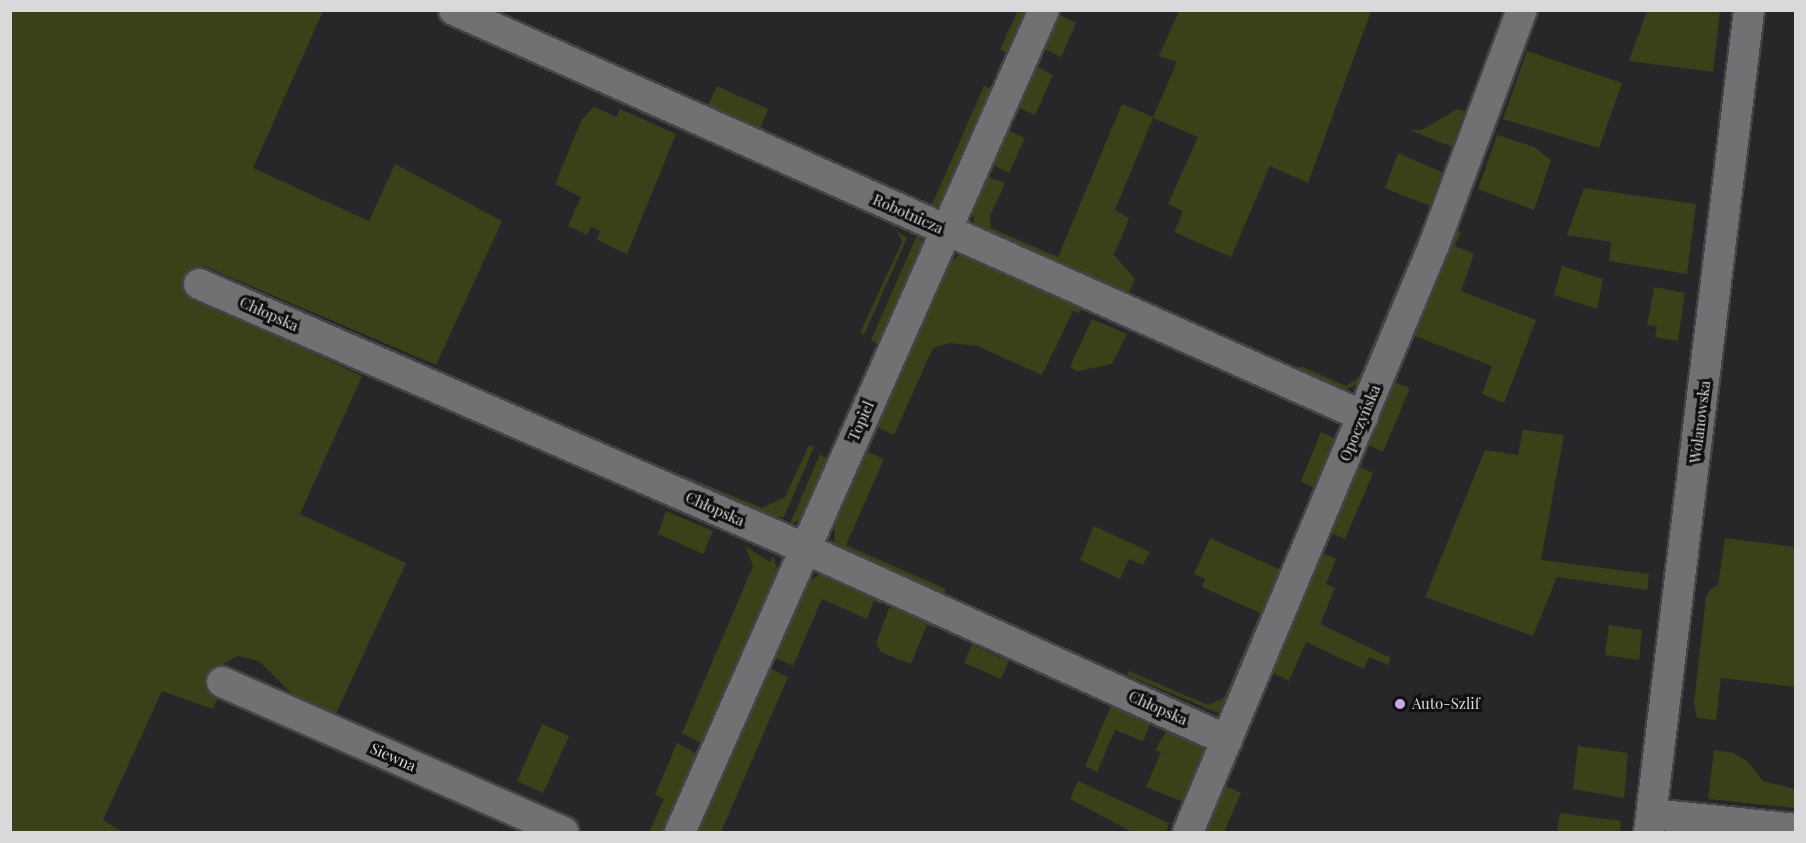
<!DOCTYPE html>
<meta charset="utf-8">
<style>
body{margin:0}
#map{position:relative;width:1806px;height:843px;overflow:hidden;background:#282629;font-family:"Playfair Display",serif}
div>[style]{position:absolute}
.green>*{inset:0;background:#3b4019}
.roads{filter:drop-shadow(2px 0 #454346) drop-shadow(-2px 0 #454346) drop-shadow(0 2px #454346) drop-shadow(0 -2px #454346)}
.minor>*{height:30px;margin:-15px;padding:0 15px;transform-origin:15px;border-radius:15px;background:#727073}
.dots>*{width:16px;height:16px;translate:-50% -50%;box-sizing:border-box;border:3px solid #111011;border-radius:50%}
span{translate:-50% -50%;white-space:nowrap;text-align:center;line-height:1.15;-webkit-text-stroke:6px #111011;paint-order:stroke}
.street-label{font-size:15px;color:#d9d8da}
.poi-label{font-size:15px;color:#d9d8da}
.left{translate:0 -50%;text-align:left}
.frame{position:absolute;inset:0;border:12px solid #d9d8da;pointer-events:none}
</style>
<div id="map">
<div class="green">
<i style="clip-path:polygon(1018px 10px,1027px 11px,1008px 53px,1000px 50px)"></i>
<i style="clip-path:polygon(10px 11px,323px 11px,253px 168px,369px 221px,395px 164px,502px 221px,436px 365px,204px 266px,191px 296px,362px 376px,300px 514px,406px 563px,333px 720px,297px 699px,259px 661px,237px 656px,223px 664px,217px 675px,219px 696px,213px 709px,162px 691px,103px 820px,123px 832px,11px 832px)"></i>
<i style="clip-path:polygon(1179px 11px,1371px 11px,1308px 183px,1270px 166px,1231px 257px,1174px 232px,1183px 211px,1168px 204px,1198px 137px,1153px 118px,1115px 210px,1129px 218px,1114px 255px,1135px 279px,1127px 296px,975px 229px,972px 208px,986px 176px,1005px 183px,990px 216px,991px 228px,1058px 257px,1122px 104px,1153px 117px,1177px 62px,1159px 56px)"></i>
<i style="clip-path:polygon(1647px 11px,1720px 11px,1713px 72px,1629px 61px)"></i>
<i style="clip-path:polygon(1059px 15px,1076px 23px,1061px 57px,1043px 48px)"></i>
<i style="clip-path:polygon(1527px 51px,1622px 83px,1599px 148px,1503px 119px)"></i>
<i style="clip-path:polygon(1036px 66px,1053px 75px,1035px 115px,1017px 107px)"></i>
<i style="clip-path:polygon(717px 86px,768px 109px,760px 128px,708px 105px)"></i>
<i style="clip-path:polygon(984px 86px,992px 89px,943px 202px,930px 209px)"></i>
<i style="clip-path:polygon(594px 107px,616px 117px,620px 109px,676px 134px,627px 254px,597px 240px,600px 231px,591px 227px,587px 235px,568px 226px,581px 197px,555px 184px,582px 119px)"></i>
<i style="clip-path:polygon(1457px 109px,1465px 111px,1452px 147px,1410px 130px,1422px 130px)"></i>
<i style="clip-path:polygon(1007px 130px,1025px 138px,1009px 173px,991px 164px)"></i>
<i style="clip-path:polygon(1497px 135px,1534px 147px,1551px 160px,1534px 210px,1478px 189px)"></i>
<i style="clip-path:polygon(1398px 153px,1442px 172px,1430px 206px,1385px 188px)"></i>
<i style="clip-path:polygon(1584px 188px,1696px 204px,1687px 274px,1609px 261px,1611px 242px,1567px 235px)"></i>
<i style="clip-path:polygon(1424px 222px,1428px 224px,1362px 382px,1344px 390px,1299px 370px,1301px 366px,1346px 386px,1359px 377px)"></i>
<i style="clip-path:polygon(1453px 229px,1461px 232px,1455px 246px,1474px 254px,1461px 291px,1536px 320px,1504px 403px,1482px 394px,1492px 366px,1415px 336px,1411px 343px,1406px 339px)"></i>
<i style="clip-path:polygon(897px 231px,907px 238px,864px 335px,860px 333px,902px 242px)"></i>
<i style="clip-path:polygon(918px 233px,924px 246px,879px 345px,871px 340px)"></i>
<i style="clip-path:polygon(962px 253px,1084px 303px,1079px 313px,1073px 311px,1042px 375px,977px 346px,950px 343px,933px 348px,894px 435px,877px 427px,950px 262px)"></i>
<i style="clip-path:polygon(1562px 266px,1603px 279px,1597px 309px,1554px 295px)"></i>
<i style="clip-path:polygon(1654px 287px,1685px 293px,1678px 341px,1655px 337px,1657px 326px,1647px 325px)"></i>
<i style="clip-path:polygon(1092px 319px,1127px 334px,1112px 364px,1078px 371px,1070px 367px)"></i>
<i style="clip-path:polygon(1392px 381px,1410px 388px,1383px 452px,1367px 444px)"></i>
<i style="clip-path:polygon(1523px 430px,1564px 435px,1541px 560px,1649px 574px,1647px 590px,1557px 577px,1533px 636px,1425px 597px,1485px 450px,1518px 455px)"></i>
<i style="clip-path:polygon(1321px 432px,1336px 439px,1314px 488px,1301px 481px)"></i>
<i style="clip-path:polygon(809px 445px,814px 447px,784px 517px,772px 517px,660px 466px,762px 508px,785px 497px)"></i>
<i style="clip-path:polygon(866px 451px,884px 459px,846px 545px,946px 589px,944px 594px,834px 544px,835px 522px)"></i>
<i style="clip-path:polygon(820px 454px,828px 460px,802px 518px,789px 526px)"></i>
<i style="clip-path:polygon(1358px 466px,1373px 473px,1345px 539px,1331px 533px)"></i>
<i style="clip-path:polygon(666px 511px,713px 531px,703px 554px,658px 534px)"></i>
<i style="clip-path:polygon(1094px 526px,1150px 552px,1143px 565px,1129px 559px,1120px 579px,1080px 560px)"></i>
<i style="clip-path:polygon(1210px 538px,1279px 569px,1288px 550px,1291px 552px,1225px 711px,1216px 712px,1127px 675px,1129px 671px,1208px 705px,1224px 698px,1260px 613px,1202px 587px,1205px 579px,1194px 574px)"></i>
<i style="clip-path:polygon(1725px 538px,1795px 547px,1796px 687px,1721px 678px,1716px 720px,1697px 718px,1694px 703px,1706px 597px,1711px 589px,1718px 585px)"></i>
<i style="clip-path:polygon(745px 546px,770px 562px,773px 555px,778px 573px,703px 744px,682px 733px,753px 566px)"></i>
<i style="clip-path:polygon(1323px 553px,1336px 559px,1326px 584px,1335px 588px,1320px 624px,1391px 658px,1388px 665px,1369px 657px,1364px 669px,1306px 642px,1289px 681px,1273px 673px)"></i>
<i style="clip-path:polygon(823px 571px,885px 594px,881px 604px,874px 601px,867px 619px,822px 599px,793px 666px,774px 657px,807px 584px)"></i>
<i style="clip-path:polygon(898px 600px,940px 618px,936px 628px,927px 625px,911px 664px,881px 652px,876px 643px,889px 608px,894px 609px)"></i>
<i style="clip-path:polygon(1609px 625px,1642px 630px,1639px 660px,1605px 655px)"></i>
<i style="clip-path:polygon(972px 645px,1009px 661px,1001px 679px,964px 663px)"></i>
<i style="clip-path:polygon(769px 668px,788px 677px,721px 832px,696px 832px)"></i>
<i style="clip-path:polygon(1111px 706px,1150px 724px,1143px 741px,1115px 730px,1097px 772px,1085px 766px)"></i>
<i style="clip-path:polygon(542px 724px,569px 736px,543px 793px,517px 781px)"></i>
<i style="clip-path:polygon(1170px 725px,1203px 745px,1205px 753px,1188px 804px,1146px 787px,1161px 752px,1155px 750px)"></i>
<i style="clip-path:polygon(677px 743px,699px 755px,665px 832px,649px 832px,664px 799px,655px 795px)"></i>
<i style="clip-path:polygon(1578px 746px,1628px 753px,1624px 798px,1573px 789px)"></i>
<i style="clip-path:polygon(1714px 750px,1734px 753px,1748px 762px,1763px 781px,1795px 789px,1795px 808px,1708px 799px)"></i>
<i style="clip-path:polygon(1078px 781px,1169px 823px,1166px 832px,1132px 832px,1070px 799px)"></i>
<i style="clip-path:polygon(1224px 785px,1241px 793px,1224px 832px,1204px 832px)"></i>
<i style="clip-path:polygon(1560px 813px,1621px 821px,1620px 832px,1557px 832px)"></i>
</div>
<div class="roads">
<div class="minor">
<i style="left:454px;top:10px;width:996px;rotate:24.07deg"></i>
<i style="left:199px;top:284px;width:633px;rotate:23.57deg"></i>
<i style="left:779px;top:537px;width:492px;rotate:24.4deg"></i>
<i style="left:222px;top:682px;width:373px;rotate:23.7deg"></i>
<i style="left:1652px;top:814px;width:145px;rotate:5.9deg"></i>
<i style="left:680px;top:832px;width:899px;rotate:-66.12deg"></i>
<i style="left:1188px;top:832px;width:636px;rotate:-67.26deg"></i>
<i style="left:1434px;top:245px;width:251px;rotate:-69.5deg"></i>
<i style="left:1649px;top:832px;width:828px;rotate:-83.06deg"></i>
</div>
</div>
<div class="dots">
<i style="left:1400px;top:704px;background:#c9a5ee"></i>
</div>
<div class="street-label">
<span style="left:908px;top:214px;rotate:24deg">Robotnicza</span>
<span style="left:269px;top:314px;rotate:24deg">Chłopska</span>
<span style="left:861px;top:421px;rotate:-66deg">Topiel</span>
<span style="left:1700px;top:422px;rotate:-83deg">Wolanowska</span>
<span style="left:1360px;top:423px;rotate:-67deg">Opoczyńska</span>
<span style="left:715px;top:509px;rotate:24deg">Chłopska</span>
<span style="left:1158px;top:708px;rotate:24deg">Chłopska</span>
<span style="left:393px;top:757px;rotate:24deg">Siewna</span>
</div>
<div class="poi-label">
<span class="left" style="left:1412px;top:704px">Auto-Szlif</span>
</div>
<div class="frame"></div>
</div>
